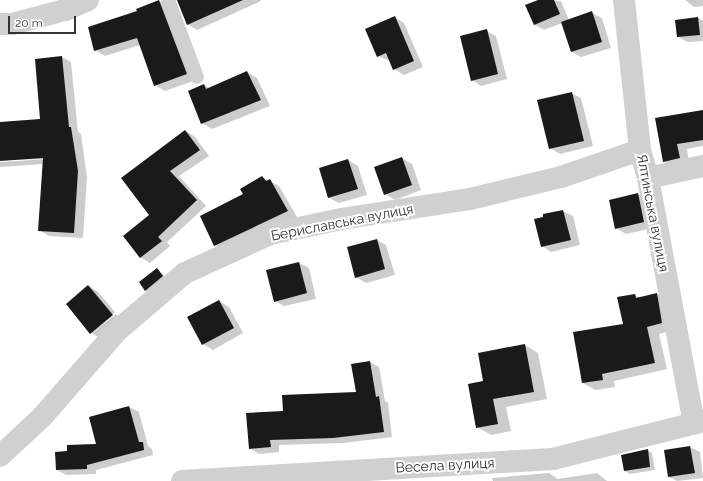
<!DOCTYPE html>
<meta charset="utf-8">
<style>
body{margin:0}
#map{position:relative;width:703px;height:481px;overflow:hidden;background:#fff;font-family:Raleway,sans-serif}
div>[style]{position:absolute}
.shadow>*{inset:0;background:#0003}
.building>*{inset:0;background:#1a1a1a}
.service>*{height:14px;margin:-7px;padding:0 7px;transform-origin:7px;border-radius:7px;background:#d0d0d0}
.minor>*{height:22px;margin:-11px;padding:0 11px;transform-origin:11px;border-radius:11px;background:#d0d0d0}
span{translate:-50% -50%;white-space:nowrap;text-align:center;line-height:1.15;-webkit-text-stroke:4px #fff;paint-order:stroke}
.street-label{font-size:14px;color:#333}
.scale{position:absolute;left:8px;top:16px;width:68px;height:18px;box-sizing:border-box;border:2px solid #333;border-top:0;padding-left:5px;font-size:12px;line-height:14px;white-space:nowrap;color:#333;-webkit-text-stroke:3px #fff;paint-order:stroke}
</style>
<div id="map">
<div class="shadow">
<i style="clip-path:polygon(177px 0,260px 0,261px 1px,197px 30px,187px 24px)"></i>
<i style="clip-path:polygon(541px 0,561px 1px,569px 20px,592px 13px,602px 18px,611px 48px,581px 57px,572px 52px,562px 23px,544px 30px,535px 25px,527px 6px)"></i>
<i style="clip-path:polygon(685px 0,703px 0,703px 6px,694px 7px)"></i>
<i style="clip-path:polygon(160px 1px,169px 6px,196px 80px,165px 91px,155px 85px,140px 45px,105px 56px,95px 50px,138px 12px,137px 9px)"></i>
<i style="clip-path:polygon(394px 17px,404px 23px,423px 67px,404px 75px,394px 69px,390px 61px,378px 56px)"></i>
<i style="clip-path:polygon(698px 18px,703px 21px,703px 41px,688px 42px,678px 37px,676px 21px)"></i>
<i style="clip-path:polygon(486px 31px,496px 36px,507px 79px,481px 86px,472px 80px)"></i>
<i style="clip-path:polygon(62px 57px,71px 62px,78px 132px,81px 134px,87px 177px,83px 238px,49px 236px,39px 230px,44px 164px,0 167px,0 162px,48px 159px,0 160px,0 123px,41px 120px)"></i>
<i style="clip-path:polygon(247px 72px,257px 78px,270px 106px,212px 129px,202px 123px,204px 85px,210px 89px)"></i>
<i style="clip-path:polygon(571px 93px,581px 98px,593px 146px,560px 154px,550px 148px)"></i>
<i style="clip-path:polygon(703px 111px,703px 146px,687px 149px,689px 163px,673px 166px,663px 161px)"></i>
<i style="clip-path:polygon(186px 131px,195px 137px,209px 156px,179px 176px,206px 206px,167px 242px,170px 246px,150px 263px,140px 257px,150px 216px)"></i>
<i style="clip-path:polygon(402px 158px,412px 164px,421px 190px,395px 200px,385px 194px)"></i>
<i style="clip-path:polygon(348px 160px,358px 166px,367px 195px,339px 203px,329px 198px,320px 169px)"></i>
<i style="clip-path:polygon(262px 177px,279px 186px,297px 217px,225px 251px,215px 245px,245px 195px)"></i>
<i style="clip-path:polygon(638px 194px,648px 200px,653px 228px,626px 234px,616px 228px)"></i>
<i style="clip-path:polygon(563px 211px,573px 216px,580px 245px,551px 252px,542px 246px,544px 215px)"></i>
<i style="clip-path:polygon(377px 240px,386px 245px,395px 275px,366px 283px,356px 277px)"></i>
<i style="clip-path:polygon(299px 263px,309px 268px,316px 299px,284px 306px,275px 301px,267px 271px)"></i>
<i style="clip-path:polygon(157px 270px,167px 278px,150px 293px,145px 290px)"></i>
<i style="clip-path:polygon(89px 286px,98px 292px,115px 312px,92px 333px,116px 314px,122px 321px,100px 338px,91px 333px)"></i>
<i style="clip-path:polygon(657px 294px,669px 301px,674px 330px,659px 334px,667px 369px,614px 381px,615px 387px,595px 390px,583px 383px,625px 325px,635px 295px,640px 298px)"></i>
<i style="clip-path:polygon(219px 301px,229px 307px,243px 333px,213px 350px,203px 344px,189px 318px)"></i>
<i style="clip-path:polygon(525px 345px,538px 353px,547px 399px,506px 407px,511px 431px,491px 435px,477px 427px,484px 382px)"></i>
<i style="clip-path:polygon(370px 362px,379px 367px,385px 401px,388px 403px,392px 437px,343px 443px,279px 445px,279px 452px,259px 454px,250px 448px,284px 412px,357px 393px)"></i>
<i style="clip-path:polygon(129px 407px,139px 412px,148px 446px,152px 449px,153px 455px,96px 470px,96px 474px,66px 475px,57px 470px,68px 452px,97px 445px)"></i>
<i style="clip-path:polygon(690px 447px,700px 452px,703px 478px,677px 481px,669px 477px,665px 451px)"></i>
<i style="clip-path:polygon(647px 450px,652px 453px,655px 470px,630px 474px,625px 471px,622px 455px)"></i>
<i style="clip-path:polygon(549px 473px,558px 479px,597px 473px,607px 481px,493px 481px,492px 478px)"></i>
</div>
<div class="building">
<i style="clip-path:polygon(159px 0,187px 74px,154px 86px,137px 38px,94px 51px,88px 27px,137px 11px,136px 9px)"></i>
<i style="clip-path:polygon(177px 0,243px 0,187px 25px)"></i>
<i style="clip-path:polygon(538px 0,554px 0,560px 14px,534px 25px,525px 5px)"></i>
<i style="clip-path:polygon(592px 11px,602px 42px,571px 52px,561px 22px)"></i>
<i style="clip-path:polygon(395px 16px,414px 61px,393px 70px,386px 53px,377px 57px,365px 29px)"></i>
<i style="clip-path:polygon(698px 17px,700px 35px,677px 37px,675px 20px)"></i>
<i style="clip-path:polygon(487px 29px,498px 74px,471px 81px,460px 36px)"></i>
<i style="clip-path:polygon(62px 56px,69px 127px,71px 127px,78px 171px,74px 233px,38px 231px,43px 158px,0 161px,0 122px,40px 119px,35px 59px)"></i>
<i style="clip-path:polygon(247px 71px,261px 100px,201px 124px,188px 91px,204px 84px,206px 89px)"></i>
<i style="clip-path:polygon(572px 92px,584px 141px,549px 149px,537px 100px)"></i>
<i style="clip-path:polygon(703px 110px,703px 140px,677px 144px,680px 158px,663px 162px,655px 118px)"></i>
<i style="clip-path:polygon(185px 130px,200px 150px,170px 171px,197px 200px,158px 237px,162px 241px,140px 258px,123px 236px,149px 215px,121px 178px)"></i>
<i style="clip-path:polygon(402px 157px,412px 185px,384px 195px,374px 167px)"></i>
<i style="clip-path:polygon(348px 159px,358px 189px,328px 198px,319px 168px)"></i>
<i style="clip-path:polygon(262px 176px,266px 181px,270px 179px,288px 211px,214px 246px,200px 216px,243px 194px,240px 189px)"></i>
<i style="clip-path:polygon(638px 193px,644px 222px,615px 229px,609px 200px)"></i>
<i style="clip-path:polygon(563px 210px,571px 240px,541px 247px,534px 219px,543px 217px,543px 214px)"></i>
<i style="clip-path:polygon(377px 239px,385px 269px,355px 278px,347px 247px)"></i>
<i style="clip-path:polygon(299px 262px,307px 293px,274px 302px,266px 270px)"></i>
<i style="clip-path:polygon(157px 268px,163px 276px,145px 291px,139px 282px)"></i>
<i style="clip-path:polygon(88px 285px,113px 315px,90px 334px,66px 304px)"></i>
<i style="clip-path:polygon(657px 293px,662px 323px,647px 327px,655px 363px,602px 374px,603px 380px,582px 383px,573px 332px,623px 324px,617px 297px,635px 294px,636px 298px)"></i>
<i style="clip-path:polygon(219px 300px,234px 328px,202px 345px,187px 317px)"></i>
<i style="clip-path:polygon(525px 344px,534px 392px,493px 399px,498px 424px,476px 428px,468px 384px,483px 381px,478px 353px)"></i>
<i style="clip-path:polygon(370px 361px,376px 397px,379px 396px,384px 432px,333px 438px,270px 440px,271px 447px,249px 449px,246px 413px,283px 411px,282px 395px,356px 392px,351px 364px)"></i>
<i style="clip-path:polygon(129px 406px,139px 442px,143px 442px,144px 450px,87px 465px,87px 469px,56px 470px,55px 452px,67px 451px,67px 445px,96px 444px,89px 417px)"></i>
<i style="clip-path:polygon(690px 446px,695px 473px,668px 477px,664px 450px)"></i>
<i style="clip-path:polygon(648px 449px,650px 467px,624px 471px,621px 455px)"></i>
</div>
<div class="service">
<i style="left:168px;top:0;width:82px;rotate:69.4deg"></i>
</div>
<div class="minor">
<i style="left:624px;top:0;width:151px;rotate:83.9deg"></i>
<i style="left:640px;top:150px;width:29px;rotate:74deg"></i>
<i style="left:648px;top:178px;width:250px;rotate:79.4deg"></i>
<i style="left:0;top:24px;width:12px"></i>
<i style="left:12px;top:24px;width:55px;rotate:-14.8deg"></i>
<i style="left:65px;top:10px;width:25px;rotate:-23deg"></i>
<i style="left:648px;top:178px;width:56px;rotate:-12.3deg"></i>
<i style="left:0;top:456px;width:57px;rotate:-42.9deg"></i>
<i style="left:42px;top:417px;width:116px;rotate:-48.9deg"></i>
<i style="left:118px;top:330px;width:88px;rotate:-40.4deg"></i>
<i style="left:185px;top:273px;width:94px;rotate:-24.6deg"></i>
<i style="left:270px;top:234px;width:73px;rotate:-11.9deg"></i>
<i style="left:341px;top:219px;width:131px;rotate:-8.8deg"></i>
<i style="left:470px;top:199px;width:94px;rotate:-13.6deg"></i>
<i style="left:561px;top:177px;width:83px;rotate:-18.9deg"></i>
<i style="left:182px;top:481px;width:372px;rotate:-3.4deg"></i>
<i style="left:553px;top:459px;width:155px;rotate:-14.2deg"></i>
</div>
<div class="street-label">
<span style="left:653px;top:213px;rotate:79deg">Ялтинська вулиця</span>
<span style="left:342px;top:222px;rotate:-11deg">Бериславська вулиця</span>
<span style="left:445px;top:465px;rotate:-3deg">Весела вулиця</span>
</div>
<div class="scale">20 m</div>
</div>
